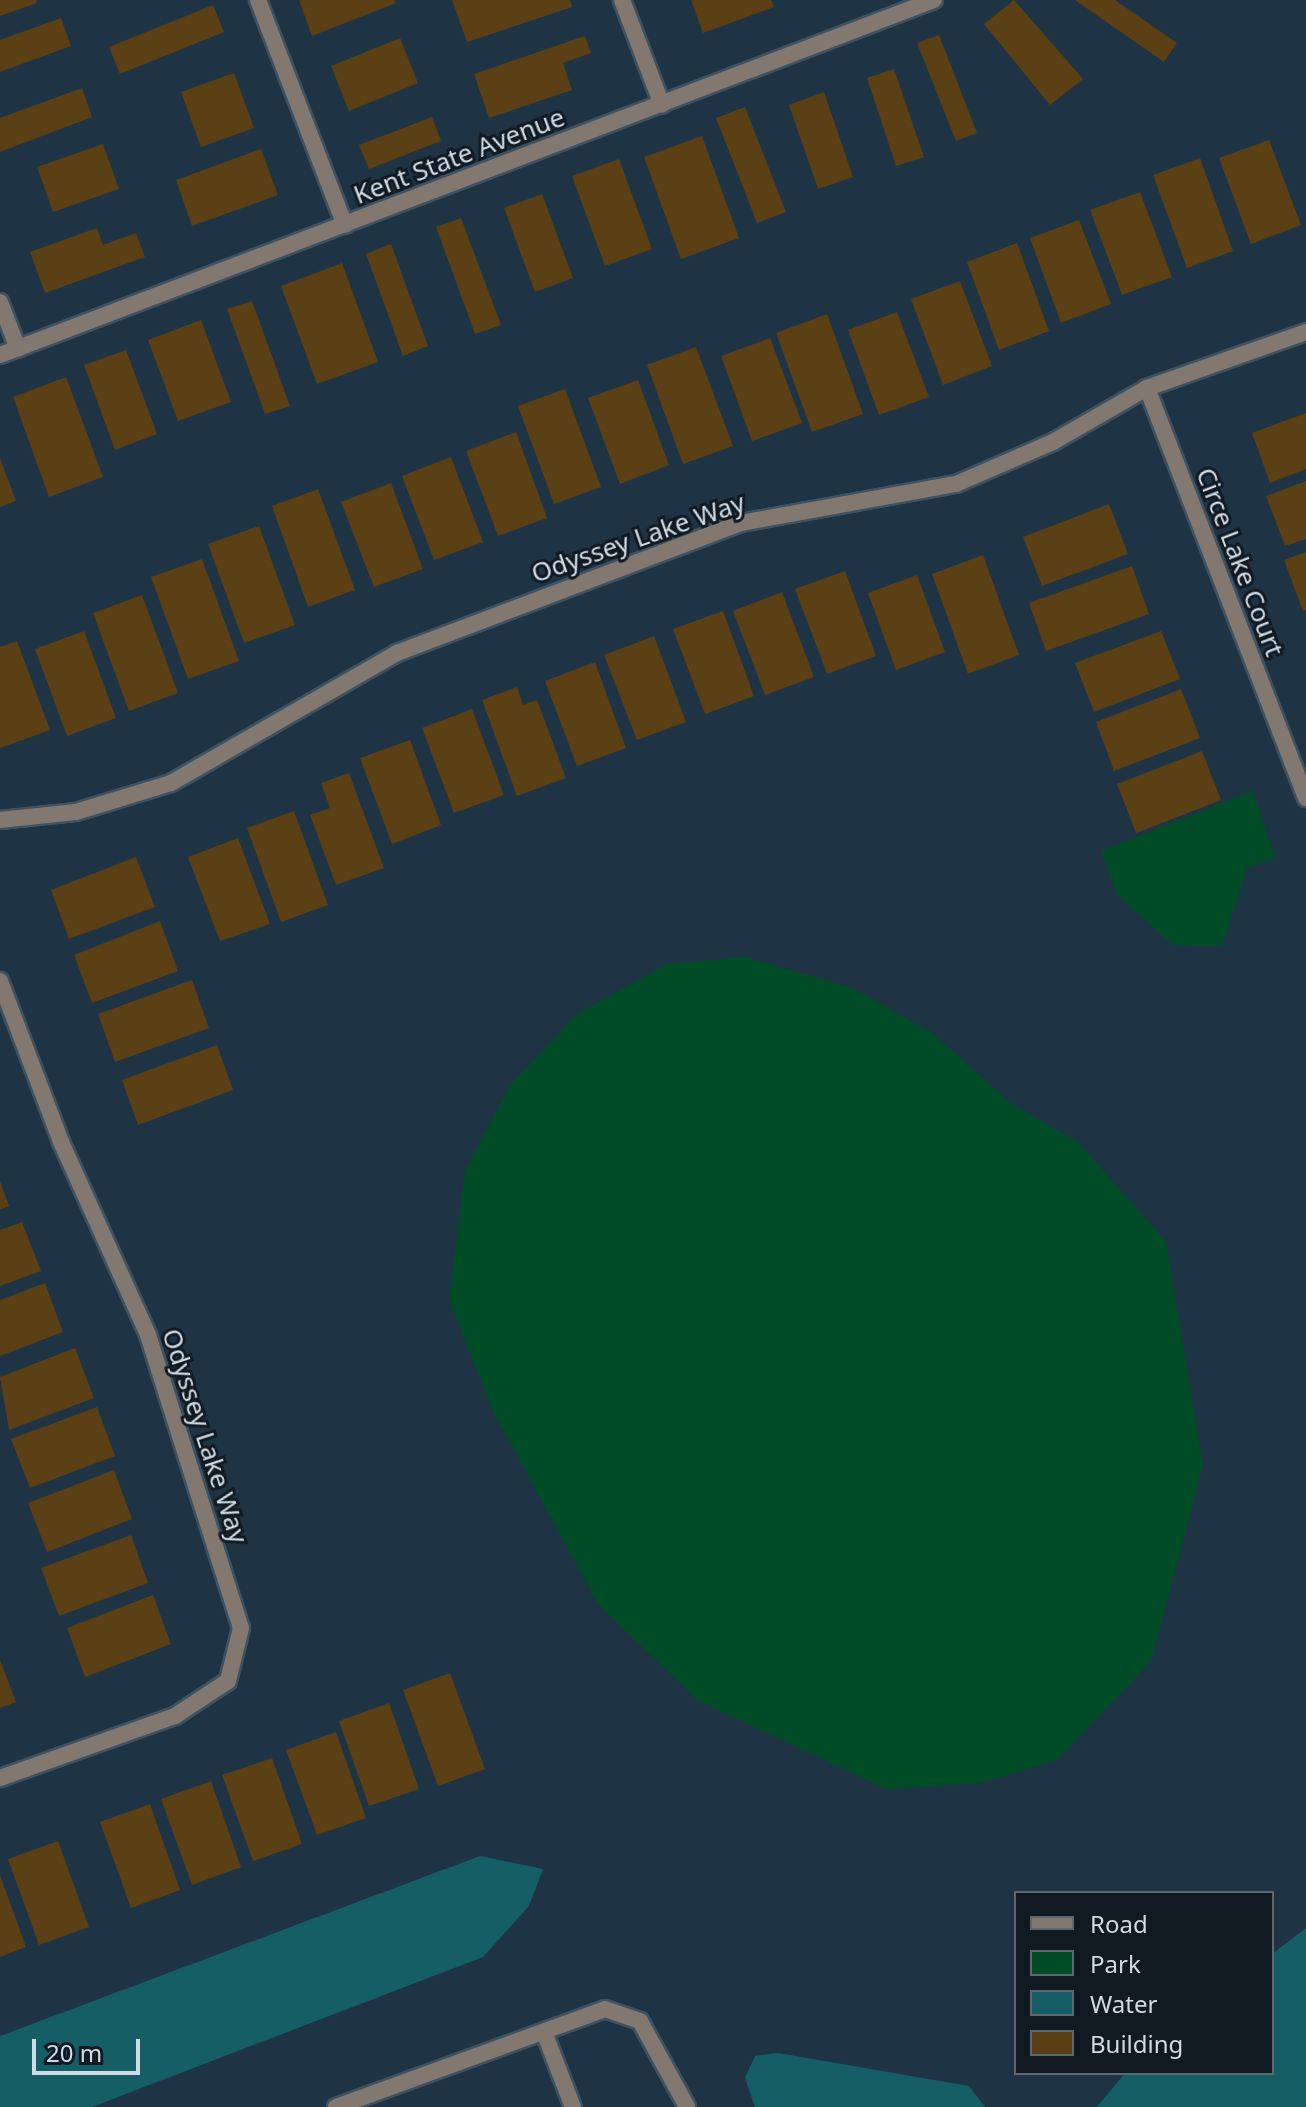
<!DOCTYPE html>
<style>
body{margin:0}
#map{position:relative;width:1306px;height:2107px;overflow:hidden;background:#1e3444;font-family:"Noto Sans",sans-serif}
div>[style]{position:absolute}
.green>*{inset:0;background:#004c26}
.water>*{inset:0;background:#155e66}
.building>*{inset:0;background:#5b3f15}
.roads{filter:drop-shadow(2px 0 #3e5261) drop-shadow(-2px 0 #3e5261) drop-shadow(0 2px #3e5261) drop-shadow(0 -2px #3e5261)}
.lane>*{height:16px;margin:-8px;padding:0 8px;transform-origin:8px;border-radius:8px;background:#827870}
.street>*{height:16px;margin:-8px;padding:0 8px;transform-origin:8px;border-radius:8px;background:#827870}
span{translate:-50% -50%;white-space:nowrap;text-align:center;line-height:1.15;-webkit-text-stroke:6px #111a22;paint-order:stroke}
.street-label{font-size:26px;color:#cfdce6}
.legend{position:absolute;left:1014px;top:1891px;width:260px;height:184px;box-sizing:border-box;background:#111a22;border:2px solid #5d6870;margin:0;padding:10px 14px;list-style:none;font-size:24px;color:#cfdce6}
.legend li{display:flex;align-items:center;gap:16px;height:40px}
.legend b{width:40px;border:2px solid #5d6870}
.scale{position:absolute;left:32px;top:2039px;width:108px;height:36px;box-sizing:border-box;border:4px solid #cfdce6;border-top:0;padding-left:10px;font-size:24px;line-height:28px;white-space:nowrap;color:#cfdce6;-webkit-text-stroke:6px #111a22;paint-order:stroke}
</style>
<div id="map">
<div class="green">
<i style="clip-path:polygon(1253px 791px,1275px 858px,1247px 868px,1222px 946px,1173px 945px,1117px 895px,1101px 851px)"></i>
<i style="clip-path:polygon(745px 957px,852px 988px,932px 1033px,1010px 1103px,1078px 1142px,1166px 1242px,1203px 1465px,1151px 1661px,1057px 1760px,981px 1783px,886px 1789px,697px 1700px,598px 1604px,493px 1411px,449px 1300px,465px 1171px,511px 1084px,577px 1014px,667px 964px)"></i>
</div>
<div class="water">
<i style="clip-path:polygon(480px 1856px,543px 1869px,529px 1906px,483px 1957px,92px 2107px,0 2107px,0 2036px)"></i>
<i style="clip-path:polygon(1306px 1928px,1306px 2107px,1097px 2107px,1125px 2073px,1272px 2073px,1272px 1954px)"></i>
<i style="clip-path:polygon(778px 2053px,969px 2086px,985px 2107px,755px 2107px,745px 2078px,755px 2056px)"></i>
</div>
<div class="building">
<i style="clip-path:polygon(0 0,36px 0,37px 3px,0 16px)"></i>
<i style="clip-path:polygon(299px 0,394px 0,396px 3px,312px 36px)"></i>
<i style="clip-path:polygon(452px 0,570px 0,572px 7px,467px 42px)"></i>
<i style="clip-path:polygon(691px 0,771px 0,774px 7px,703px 33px)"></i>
<i style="clip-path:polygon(1014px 0,1083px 79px,1050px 105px,984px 24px)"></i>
<i style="clip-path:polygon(1075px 0,1115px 0,1177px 43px,1164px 62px)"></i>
<i style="clip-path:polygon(213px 5px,224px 32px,120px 74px,109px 47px)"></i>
<i style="clip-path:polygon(61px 18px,71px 46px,0 72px,0 40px)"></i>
<i style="clip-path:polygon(939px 35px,977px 133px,956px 141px,917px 43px)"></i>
<i style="clip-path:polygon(585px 36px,591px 53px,563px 63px,572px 90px,489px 118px,474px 74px)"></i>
<i style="clip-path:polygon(400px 38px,418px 83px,349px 111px,331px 66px)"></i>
<i style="clip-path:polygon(894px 69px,924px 157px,896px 166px,867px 78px)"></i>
<i style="clip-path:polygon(234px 73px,254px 128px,201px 147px,181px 92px)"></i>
<i style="clip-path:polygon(82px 88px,92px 117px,0 152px,0 118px)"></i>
<i style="clip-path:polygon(824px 92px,853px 177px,818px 189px,789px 105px)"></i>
<i style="clip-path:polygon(745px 107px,786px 212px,757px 223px,716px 118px)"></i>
<i style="clip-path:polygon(432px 117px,441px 141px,369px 169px,359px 145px)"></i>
<i style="clip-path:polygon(702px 136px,739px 238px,681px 259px,644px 157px)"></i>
<i style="clip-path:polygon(1269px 140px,1301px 225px,1251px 244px,1219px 158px)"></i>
<i style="clip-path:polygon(103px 144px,119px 189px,53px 212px,37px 167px)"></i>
<i style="clip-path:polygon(261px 149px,278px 195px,192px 226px,176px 180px)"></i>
<i style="clip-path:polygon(1200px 158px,1233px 251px,1187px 268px,1153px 175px)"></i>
<i style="clip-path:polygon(619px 159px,652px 249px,605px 266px,572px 176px)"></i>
<i style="clip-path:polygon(1140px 192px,1172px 277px,1122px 295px,1090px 210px)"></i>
<i style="clip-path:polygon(542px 194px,573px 278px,535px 292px,504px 208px)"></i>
<i style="clip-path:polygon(461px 218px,501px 325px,475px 334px,436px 227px)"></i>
<i style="clip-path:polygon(1079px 220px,1111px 304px,1061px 323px,1030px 238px)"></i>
<i style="clip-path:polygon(97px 228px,103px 245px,136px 233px,145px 257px,45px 293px,30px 252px)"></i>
<i style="clip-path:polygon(1017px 243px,1049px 331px,999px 350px,967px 262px)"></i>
<i style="clip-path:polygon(391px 244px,428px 346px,403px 356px,366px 254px)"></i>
<i style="clip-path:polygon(342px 263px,378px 362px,317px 384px,281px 286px)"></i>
<i style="clip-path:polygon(960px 281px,992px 366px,943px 385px,911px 299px)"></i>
<i style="clip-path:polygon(252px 301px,290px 406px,265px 414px,227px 309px)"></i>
<i style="clip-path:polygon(897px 312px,929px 397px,879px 415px,848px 330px)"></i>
<i style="clip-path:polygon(827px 314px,863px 414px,812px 432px,776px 333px)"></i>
<i style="clip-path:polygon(201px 320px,231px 402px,178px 421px,148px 340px)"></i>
<i style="clip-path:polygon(770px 338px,802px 423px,752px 441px,721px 356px)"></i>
<i style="clip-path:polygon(696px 347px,733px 446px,683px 464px,647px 365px)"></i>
<i style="clip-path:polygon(126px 350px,157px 434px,115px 450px,84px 365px)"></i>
<i style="clip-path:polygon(66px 377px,103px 477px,49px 497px,13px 397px)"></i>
<i style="clip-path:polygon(638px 380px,669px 465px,620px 484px,588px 398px)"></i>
<i style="clip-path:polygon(565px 389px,601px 487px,554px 504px,518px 406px)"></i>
<i style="clip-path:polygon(1306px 413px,1306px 469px,1270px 483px,1252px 433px)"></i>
<i style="clip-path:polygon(516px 432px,547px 518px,498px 536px,466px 451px)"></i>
<i style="clip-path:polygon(451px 457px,483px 542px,434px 560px,402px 476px)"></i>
<i style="clip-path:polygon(0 458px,16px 501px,0 507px)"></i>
<i style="clip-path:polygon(1306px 481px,1306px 539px,1285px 546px,1266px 496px)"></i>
<i style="clip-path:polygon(391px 483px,423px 569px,374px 587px,341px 502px)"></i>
<i style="clip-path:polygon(318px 489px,355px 590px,308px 607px,272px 506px)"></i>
<i style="clip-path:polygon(1109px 504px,1128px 554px,1042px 586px,1023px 537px)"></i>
<i style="clip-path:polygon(259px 526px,295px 625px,244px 643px,208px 544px)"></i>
<i style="clip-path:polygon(1306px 552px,1306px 610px,1303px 611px,1284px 560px)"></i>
<i style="clip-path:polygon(983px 555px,1019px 655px,968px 674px,932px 574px)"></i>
<i style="clip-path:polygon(202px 559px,239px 661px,188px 679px,151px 577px)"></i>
<i style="clip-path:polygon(1132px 566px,1149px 614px,1046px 651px,1029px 603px)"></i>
<i style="clip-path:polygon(845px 571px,876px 656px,827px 674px,795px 589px)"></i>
<i style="clip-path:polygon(917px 575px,945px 652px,896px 670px,868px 593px)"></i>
<i style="clip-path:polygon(782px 592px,814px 677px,765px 695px,733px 611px)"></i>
<i style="clip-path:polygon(142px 595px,178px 693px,129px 711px,93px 613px)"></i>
<i style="clip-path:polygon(723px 611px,754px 696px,705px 714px,673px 629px)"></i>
<i style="clip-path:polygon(84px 631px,116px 718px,67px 736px,35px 649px)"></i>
<i style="clip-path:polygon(1161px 631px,1180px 679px,1094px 712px,1075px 663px)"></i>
<i style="clip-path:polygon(654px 636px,686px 722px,637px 740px,604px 655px)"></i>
<i style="clip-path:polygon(17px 641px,50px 730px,0 748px,0 647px)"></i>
<i style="clip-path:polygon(595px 662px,626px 748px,577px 766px,545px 681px)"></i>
<i style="clip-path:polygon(517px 687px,523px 705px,537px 700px,566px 778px,517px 796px,482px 700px)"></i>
<i style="clip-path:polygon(1181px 689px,1200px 738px,1114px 771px,1096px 722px)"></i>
<i style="clip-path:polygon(472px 709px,504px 795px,454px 813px,422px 728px)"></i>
<i style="clip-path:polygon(410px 740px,441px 825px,392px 844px,360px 758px)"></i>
<i style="clip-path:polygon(1202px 751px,1221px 800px,1136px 833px,1117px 784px)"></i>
<i style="clip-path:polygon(349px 773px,384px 868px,336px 885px,310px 815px,330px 808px,321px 783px)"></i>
<i style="clip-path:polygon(294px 811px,328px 905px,281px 922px,247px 828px)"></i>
<i style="clip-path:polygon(238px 838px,270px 924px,220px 941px,188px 857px)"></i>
<i style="clip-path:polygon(136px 857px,155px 907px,69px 939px,51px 890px)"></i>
<i style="clip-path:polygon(160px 921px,178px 971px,92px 1003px,74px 955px)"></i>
<i style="clip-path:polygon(192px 980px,209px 1028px,115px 1062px,98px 1014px)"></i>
<i style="clip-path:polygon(217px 1045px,233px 1090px,138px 1125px,122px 1080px)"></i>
<i style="clip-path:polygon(0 1181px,9px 1206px,0 1210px)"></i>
<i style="clip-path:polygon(22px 1222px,41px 1271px,0 1286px,0 1230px)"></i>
<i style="clip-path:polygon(45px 1283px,63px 1332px,0 1356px,0 1300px)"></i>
<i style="clip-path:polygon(75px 1348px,94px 1398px,9px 1430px,0 1377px)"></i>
<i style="clip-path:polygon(97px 1407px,115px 1456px,30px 1488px,11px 1439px)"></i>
<i style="clip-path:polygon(114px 1470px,132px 1519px,47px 1552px,28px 1503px)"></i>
<i style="clip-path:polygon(131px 1535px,148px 1583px,59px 1616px,41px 1568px)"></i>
<i style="clip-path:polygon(153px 1595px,171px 1644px,85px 1677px,67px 1628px)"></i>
<i style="clip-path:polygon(0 1660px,16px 1702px,0 1708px)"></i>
<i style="clip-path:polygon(450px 1673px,485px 1769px,438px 1786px,403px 1690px)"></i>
<i style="clip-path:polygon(389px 1703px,419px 1789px,369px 1806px,339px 1721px)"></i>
<i style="clip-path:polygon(336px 1732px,366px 1818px,317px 1835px,286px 1750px)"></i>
<i style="clip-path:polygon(272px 1758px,302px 1844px,253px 1861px,222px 1775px)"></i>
<i style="clip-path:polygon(211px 1781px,241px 1867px,192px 1885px,161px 1799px)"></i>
<i style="clip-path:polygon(150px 1804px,180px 1890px,131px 1908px,100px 1822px)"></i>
<i style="clip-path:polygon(58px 1841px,89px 1927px,39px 1945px,8px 1859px)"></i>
<i style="clip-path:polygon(0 1875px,26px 1947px,0 1957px)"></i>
</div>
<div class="roads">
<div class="lane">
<i style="left:544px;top:2032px;width:80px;rotate:68.9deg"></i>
<i style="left:336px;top:2107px;width:286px;rotate:-20deg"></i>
<i style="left:605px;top:2009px;width:37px;rotate:19deg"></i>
<i style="left:640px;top:2021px;width:98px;rotate:61.3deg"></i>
</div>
<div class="street">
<i style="left:258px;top:0;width:241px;rotate:68.9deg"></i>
<i style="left:622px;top:0;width:112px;rotate:69.1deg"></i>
<i style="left:0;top:302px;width:50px;rotate:69deg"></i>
<i style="left:0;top:355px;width:999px;rotate:-20.81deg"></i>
<i style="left:1147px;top:388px;width:440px;rotate:68.8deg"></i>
<i style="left:0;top:820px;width:76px;rotate:-6deg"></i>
<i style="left:76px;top:812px;width:99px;rotate:-17deg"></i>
<i style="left:171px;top:783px;width:261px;rotate:-29.9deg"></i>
<i style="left:397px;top:653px;width:368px;rotate:-20.7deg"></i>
<i style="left:741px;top:523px;width:219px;rotate:-10.3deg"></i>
<i style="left:956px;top:484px;width:106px;rotate:-23.4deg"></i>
<i style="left:1053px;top:442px;width:108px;rotate:-29.9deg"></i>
<i style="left:1147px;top:388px;width:169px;rotate:-19.4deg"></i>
<i style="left:0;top:981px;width:172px;rotate:69.2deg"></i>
<i style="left:61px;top:1142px;width:212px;rotate:65.7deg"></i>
<i style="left:148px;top:1335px;width:307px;rotate:72.4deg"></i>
<i style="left:241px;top:1628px;width:55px;rotate:103.8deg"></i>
<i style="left:228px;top:1681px;width:64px;rotate:146.6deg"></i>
<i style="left:175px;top:1716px;width:186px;rotate:160.5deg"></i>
</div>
</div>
<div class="street-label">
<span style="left:459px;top:156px;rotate:-21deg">Kent State Avenue</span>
<span style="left:638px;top:538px;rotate:-19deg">Odyssey Lake Way</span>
<span style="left:1240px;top:562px;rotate:69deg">Circe Lake Court</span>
<span style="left:205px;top:1436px;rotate:72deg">Odyssey Lake Way</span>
</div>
<ul class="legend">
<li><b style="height:10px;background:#827870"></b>Road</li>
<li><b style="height:22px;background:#004c26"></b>Park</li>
<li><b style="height:22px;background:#155e66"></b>Water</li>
<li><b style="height:22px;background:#5b3f15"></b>Building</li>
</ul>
<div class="scale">20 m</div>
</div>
